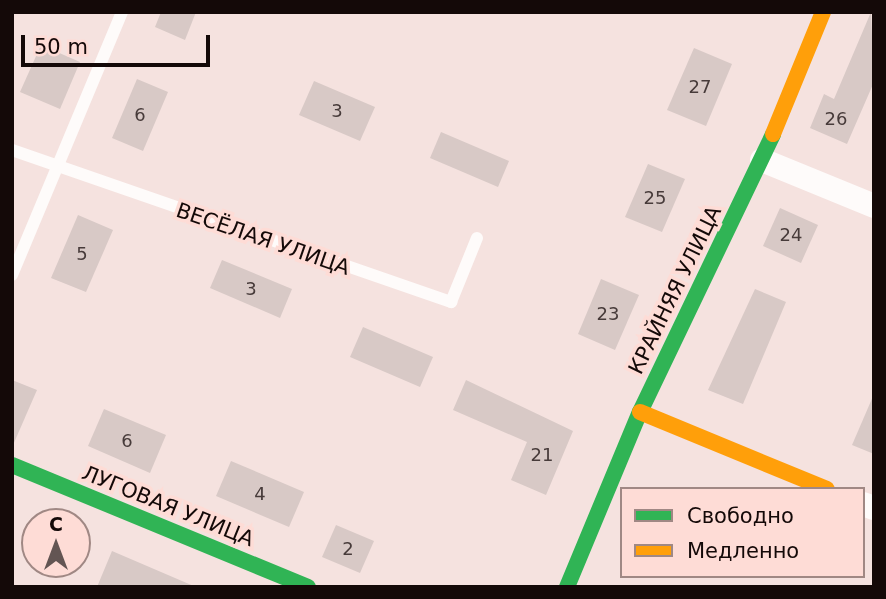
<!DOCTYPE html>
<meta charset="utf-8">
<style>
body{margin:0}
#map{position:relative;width:886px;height:599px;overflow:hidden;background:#f5e2df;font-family:"DejaVu Sans",sans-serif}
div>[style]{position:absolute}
.building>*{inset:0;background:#d8c9c6}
.lane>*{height:12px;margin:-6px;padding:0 6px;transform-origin:6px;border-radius:6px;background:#fefbfa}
.street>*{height:24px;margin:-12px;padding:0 12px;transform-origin:12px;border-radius:12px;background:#fefbfa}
.fast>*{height:16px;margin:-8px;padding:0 8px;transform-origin:8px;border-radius:8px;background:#30b455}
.slow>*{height:16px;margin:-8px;padding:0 8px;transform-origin:8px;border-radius:8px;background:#ff9f0a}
span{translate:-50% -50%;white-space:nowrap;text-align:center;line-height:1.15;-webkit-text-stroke:7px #fedcd6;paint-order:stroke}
.number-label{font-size:18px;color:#473b3a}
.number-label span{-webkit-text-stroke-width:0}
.street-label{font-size:21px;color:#140908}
.frame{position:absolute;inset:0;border:14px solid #140908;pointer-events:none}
.legend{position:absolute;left:620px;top:487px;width:245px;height:91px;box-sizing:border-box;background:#fedcd6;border:2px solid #a08884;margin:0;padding:9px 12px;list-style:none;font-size:21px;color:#140908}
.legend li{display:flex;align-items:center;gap:14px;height:35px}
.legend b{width:35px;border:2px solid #a08884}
.north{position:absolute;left:21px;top:508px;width:70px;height:70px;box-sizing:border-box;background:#fedcd6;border:2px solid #a08884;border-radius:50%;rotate:0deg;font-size:19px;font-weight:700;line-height:28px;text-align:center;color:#140908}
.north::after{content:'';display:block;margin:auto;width:24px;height:32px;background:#635553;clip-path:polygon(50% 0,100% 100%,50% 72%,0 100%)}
.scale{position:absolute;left:21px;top:35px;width:189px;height:32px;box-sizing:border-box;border:4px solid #140908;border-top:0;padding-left:9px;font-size:21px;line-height:24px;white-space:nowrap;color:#140908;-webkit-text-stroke:5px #fedcd6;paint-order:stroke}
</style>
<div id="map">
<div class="building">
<i style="clip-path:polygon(161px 12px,196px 12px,185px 40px,155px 27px)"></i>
<i style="clip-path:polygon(871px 12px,874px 82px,847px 144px,810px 128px,824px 94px,834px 99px)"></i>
<i style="clip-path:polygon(41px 45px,80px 62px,60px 109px,20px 92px)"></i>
<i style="clip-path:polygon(694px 48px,732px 64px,706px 126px,667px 110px)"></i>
<i style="clip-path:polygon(137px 79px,168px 92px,143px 151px,112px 138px)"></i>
<i style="clip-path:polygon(314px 81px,375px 107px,360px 141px,299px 115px)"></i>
<i style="clip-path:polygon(441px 132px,509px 161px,498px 187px,430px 158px)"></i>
<i style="clip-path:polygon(648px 164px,685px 179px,662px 232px,625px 217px)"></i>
<i style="clip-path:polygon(780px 208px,818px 225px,801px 263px,763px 246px)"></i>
<i style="clip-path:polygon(78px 215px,113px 230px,86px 292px,51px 278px)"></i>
<i style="clip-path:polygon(222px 260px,292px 289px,280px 318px,210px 288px)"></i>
<i style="clip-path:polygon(601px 279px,639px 295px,615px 350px,578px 334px)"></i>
<i style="clip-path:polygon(755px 289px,786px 302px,743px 404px,708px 390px)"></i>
<i style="clip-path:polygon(363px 327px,433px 357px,420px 387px,350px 357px)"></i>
<i style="clip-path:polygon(12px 380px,37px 390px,13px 445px,12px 445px)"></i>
<i style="clip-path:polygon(466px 380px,573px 431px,546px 495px,511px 480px,527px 442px,453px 410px)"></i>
<i style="clip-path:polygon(874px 394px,874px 454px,852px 445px)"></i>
<i style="clip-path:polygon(104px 409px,166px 435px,150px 473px,88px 446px)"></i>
<i style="clip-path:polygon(231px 461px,304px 492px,289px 527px,216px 496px)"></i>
<i style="clip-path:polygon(336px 525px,374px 541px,360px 573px,322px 557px)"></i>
<i style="clip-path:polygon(112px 551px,196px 587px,97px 587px)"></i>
</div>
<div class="lane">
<i style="left:12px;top:150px;width:465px;rotate:19.1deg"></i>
<i style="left:451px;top:302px;width:69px;rotate:-67.9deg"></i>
<i style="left:12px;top:275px;width:285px;rotate:-67.3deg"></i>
</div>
<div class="street">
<i style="left:762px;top:160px;width:121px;rotate:22.3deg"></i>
<i style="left:863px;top:504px;width:12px;rotate:20deg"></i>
</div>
<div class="fast">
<i style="left:12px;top:465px;width:320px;rotate:22.4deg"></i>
<i style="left:567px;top:587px;width:190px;rotate:-67.4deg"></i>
<i style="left:640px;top:412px;width:308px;rotate:-64.4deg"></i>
</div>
<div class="slow">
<i style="left:773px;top:134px;width:132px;rotate:-67.7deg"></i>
<i style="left:640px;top:412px;width:202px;rotate:22.4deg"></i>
</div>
<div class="number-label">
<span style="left:700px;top:87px">27</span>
<span style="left:337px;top:111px">3</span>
<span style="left:140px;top:115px">6</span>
<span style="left:836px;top:119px">26</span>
<span style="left:655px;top:198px">25</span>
<span style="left:791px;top:235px">24</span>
<span style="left:82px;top:254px">5</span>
<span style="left:251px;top:289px">3</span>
<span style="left:608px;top:314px">23</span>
<span style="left:127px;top:441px">6</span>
<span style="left:542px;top:455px">21</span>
<span style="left:260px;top:494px">4</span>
<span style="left:348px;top:549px">2</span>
</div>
<div class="street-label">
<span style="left:263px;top:239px;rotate:19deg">ВЕСЁЛАЯ УЛИЦА</span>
<span style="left:675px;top:290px;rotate:-64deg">КРАЙНЯЯ УЛИЦА</span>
<span style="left:168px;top:506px;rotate:22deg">ЛУГОВАЯ УЛИЦА</span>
</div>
<div class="frame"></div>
<ul class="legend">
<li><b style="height:9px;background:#30b455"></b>Свободно</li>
<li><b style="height:9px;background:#ff9f0a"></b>Медленно</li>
</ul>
<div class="north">С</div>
<div class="scale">50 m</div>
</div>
